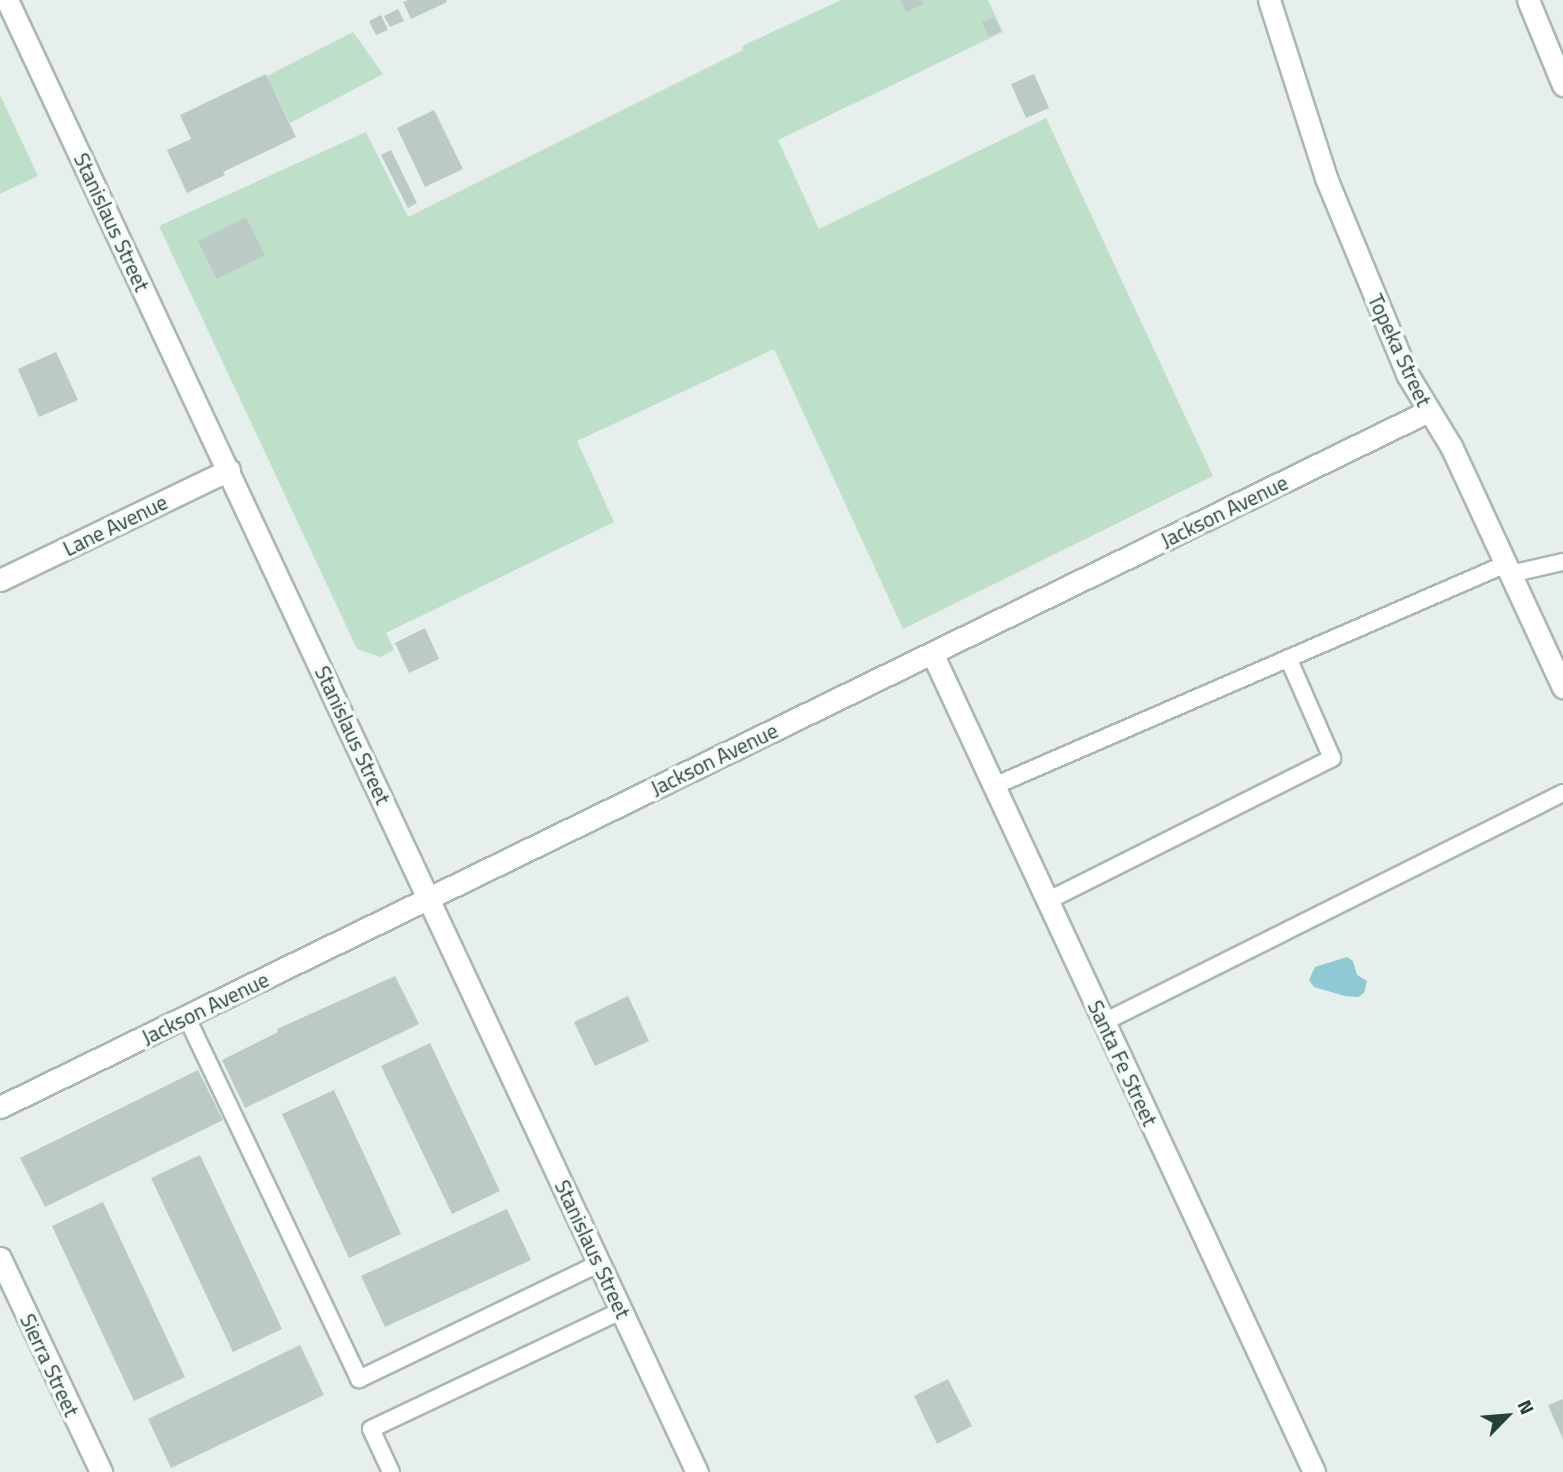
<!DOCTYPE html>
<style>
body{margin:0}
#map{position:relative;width:1563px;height:1472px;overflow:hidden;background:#e6efeb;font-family:"Titillium Web",sans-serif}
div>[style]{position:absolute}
.green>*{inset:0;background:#bfe0c8}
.water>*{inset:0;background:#8ec9d4}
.building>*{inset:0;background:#bbcac4}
.roads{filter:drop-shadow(2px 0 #a8b8b2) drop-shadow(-2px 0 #a8b8b2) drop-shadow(0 2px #a8b8b2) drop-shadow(0 -2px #a8b8b2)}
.lane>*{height:16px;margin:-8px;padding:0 8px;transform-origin:8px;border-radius:8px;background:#fff}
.street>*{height:21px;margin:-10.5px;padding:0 10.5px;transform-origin:10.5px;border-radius:10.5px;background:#fff}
span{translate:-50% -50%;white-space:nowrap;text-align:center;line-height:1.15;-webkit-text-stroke:7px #f7fbf9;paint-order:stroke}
.street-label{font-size:21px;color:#24423a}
.north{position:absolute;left:1472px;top:1381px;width:70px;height:70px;-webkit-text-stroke:5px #f7fbf9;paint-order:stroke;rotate:65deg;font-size:19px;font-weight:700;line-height:28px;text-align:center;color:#24423a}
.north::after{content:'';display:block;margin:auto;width:24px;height:32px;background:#24423a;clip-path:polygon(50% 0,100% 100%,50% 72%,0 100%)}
</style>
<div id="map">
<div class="green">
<i style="clip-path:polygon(841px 0,988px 0,1003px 32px,778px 140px,819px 229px,1046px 118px,1213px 476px,903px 629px,774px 349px,577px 441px,614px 522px,386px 633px,394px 650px,380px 657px,357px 649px,159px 226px,366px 132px,408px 217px,743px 50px,742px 46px)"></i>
<i style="clip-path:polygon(353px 32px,383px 74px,290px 123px,267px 76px)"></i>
<i style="clip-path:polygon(0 95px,38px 176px,0 194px)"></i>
</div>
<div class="water">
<i style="clip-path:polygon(1347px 957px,1353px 961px,1357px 975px,1367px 981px,1364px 993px,1358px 997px,1345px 996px,1314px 987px,1309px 980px,1315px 967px)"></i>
</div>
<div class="building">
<i style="clip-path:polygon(408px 0,446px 0,447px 2px,411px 19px,403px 2px)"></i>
<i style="clip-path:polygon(900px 0,922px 0,924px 4px,906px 12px)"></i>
<i style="clip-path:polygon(398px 9px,404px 21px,390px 27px,384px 16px)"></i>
<i style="clip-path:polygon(381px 15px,388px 30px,376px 35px,369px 21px)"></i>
<i style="clip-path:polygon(994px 17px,1001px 31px,989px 37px,982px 22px)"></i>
<i style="clip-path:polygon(266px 74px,296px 137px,223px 172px,225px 175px,187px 193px,167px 150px,191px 139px,180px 115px)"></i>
<i style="clip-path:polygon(1034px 74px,1049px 108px,1026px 118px,1011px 84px)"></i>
<i style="clip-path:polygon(434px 110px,463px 169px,425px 187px,397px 128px)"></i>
<i style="clip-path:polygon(391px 150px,417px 203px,408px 208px,381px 155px)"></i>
<i style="clip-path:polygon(246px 217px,265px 255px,217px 279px,198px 241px)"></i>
<i style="clip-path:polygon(56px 352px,78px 400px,39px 417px,18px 369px)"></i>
<i style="clip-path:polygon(425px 628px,439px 659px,409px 673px,395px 643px)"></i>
<i style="clip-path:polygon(395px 976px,419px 1024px,245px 1108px,222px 1060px,278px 1032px,277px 1029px)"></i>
<i style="clip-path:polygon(628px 996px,649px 1041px,595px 1066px,574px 1022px)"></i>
<i style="clip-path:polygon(430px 1043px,500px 1191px,452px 1214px,381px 1066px)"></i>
<i style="clip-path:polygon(198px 1070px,223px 1120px,45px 1207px,20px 1158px)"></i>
<i style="clip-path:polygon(334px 1090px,401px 1234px,349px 1258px,282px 1114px)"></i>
<i style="clip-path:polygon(200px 1155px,282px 1329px,233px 1352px,151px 1178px)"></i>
<i style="clip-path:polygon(103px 1202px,185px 1377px,134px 1401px,52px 1226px)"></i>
<i style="clip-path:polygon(507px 1209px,531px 1260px,385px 1327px,361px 1276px)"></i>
<i style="clip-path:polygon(300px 1345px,324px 1395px,171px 1468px,148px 1419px)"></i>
<i style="clip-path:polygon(948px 1379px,972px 1426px,937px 1444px,914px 1396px)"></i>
<i style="clip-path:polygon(1563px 1399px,1563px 1439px,1548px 1405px)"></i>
</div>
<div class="roads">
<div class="lane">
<i style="left:1510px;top:574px;width:54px;rotate:-12.8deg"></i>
<i style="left:994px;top:786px;width:558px;rotate:-23.44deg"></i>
<i style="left:1047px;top:901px;width:319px;rotate:-26.6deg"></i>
<i style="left:1332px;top:758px;width:109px;rotate:-113.7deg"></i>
<i style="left:187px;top:1018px;width:400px;rotate:64.5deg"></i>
<i style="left:359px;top:1379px;width:267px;rotate:-25.7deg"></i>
<i style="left:1104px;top:1022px;width:513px;rotate:-26.52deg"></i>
<i style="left:391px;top:1472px;width:47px;rotate:-114.9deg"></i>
<i style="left:371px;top:1429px;width:276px;rotate:-25.3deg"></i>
</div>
<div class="street">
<i style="left:7px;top:0;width:1626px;rotate:64.89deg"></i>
<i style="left:1269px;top:0;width:187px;rotate:72.2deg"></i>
<i style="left:1326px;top:178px;width:212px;rotate:67.5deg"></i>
<i style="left:1407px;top:374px;width:84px;rotate:58.6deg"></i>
<i style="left:1451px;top:446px;width:266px;rotate:65.1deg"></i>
<i style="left:1528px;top:0;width:92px;rotate:67.6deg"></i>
<i style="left:0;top:580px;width:254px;rotate:-25.7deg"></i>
<i style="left:932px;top:653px;width:904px;rotate:64.99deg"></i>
<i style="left:0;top:1107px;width:1589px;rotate:-25.98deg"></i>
<i style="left:0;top:1258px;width:237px;rotate:64.7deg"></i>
</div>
</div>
<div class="street-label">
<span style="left:112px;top:222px;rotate:65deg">Stanislaus Street</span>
<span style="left:1400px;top:350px;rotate:65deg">Topeka Street</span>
<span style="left:1224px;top:511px;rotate:-26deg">Jackson Avenue</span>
<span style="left:115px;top:525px;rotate:-26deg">Lane Avenue</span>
<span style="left:353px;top:735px;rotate:65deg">Stanislaus Street</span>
<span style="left:714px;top:759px;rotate:-26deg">Jackson Avenue</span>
<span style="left:205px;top:1008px;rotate:-26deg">Jackson Avenue</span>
<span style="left:1123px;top:1063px;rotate:65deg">Santa Fe Street</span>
<span style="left:593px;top:1249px;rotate:65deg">Stanislaus Street</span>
<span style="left:50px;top:1365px;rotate:65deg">Sierra Street</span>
</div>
<div class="north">N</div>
</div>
